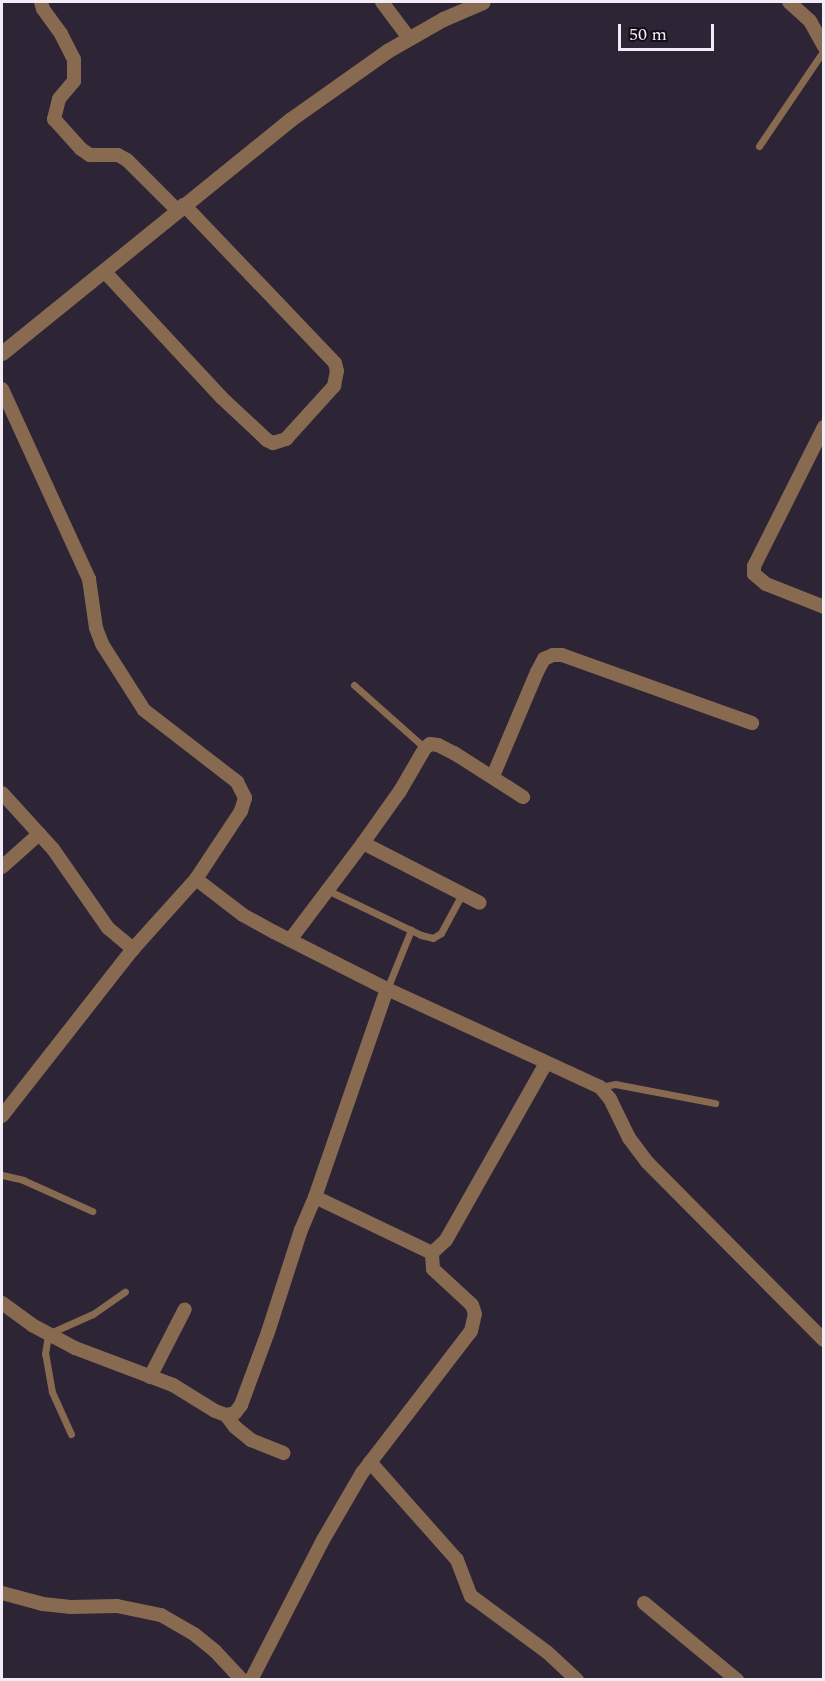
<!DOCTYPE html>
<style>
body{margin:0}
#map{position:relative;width:825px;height:1681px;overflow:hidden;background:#2d2435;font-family:Spectral,serif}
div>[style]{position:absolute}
.service>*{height:7px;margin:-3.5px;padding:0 3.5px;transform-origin:3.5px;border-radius:3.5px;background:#886a51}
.minor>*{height:14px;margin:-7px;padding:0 7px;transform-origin:7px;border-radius:7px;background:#886a51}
.tertiary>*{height:15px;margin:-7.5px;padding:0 7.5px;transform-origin:7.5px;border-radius:7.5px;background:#886a51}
span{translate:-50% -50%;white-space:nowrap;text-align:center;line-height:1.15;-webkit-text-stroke:4.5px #130f17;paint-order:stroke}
.frame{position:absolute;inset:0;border:3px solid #f2ecf7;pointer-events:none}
.scale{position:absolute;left:618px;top:24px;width:96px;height:27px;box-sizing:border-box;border:3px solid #f2ecf7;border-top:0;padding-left:8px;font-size:18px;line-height:21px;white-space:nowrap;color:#f2ecf7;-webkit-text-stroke:4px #130f17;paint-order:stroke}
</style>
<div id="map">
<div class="service">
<i style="left:759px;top:146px;width:116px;rotate:-55.9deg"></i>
<i style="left:354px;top:685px;width:95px;rotate:41.6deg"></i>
<i style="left:327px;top:890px;width:104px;rotate:25.6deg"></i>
<i style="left:421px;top:935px;width:12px;rotate:14deg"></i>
<i style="left:433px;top:938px;width:9px;rotate:-32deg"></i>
<i style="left:441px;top:933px;width:44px;rotate:-61.7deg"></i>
<i style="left:387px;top:989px;width:64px;rotate:-67.9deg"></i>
<i style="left:600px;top:1087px;width:15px;rotate:-11deg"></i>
<i style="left:615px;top:1084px;width:102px;rotate:10.8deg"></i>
<i style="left:2px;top:1175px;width:22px;rotate:13deg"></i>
<i style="left:23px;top:1180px;width:76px;rotate:24.2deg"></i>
<i style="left:71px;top:1434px;width:46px;rotate:-114.3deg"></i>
<i style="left:52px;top:1392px;width:39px;rotate:-100deg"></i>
<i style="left:45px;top:1354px;width:20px;rotate:-81deg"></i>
<i style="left:48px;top:1334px;width:49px;rotate:-24deg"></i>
<i style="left:93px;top:1314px;width:39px;rotate:-35deg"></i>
</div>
<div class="minor">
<i style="left:41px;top:2px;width:7px;rotate:74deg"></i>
<i style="left:43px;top:9px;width:31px;rotate:54deg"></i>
<i style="left:61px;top:34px;width:28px;rotate:63deg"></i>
<i style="left:74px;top:59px;width:22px;rotate:90deg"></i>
<i style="left:74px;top:81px;width:23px;rotate:130deg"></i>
<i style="left:59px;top:99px;width:21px;rotate:104deg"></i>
<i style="left:54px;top:119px;width:40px;rotate:48deg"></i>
<i style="left:81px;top:149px;width:11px;rotate:34deg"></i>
<i style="left:90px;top:155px;width:28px"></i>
<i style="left:118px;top:155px;width:10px;rotate:29deg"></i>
<i style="left:127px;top:160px;width:72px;rotate:45deg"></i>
<i style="left:382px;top:2px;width:45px;rotate:53.1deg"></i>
<i style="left:789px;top:2px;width:28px;rotate:42deg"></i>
<i style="left:810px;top:21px;width:29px;rotate:61deg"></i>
<i style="left:104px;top:271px;width:173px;rotate:47.1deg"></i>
<i style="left:222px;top:398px;width:62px;rotate:43deg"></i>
<i style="left:267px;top:440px;width:7px;rotate:27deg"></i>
<i style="left:273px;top:443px;width:14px;rotate:-17deg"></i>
<i style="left:286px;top:439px;width:72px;rotate:-47.8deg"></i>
<i style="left:334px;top:386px;width:15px;rotate:-79deg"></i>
<i style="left:337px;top:371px;width:8px;rotate:-104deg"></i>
<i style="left:335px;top:363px;width:219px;rotate:-133.7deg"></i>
<i style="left:2px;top:389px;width:209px;rotate:65.4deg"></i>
<i style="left:89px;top:579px;width:49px;rotate:81.9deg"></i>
<i style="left:96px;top:628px;width:17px;rotate:69deg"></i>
<i style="left:102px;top:644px;width:78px;rotate:57.5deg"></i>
<i style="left:144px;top:710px;width:118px;rotate:37.7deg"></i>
<i style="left:237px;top:782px;width:18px;rotate:63deg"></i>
<i style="left:245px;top:798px;width:14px;rotate:107deg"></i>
<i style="left:241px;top:811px;width:82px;rotate:123.5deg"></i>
<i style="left:824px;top:427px;width:156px;rotate:116.7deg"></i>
<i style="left:754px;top:566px;width:8px;rotate:90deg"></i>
<i style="left:754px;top:574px;width:16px;rotate:40deg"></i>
<i style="left:766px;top:584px;width:62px;rotate:21.6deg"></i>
<i style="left:493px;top:776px;width:113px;rotate:-67.1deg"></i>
<i style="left:537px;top:672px;width:15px;rotate:-62deg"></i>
<i style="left:544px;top:659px;width:10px;rotate:-24deg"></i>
<i style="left:553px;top:655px;width:9px"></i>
<i style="left:562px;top:655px;width:202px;rotate:19.7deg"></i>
<i style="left:2px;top:793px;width:76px;rotate:47.7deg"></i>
<i style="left:53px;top:849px;width:96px;rotate:55.2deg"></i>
<i style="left:108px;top:928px;width:33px;rotate:40deg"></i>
<i style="left:363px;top:843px;width:131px;rotate:27.1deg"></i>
<i style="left:2px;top:867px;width:50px;rotate:-41.7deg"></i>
<i style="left:290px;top:940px;width:121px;rotate:-53deg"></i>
<i style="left:363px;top:843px;width:64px;rotate:-54.6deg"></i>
<i style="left:400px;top:791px;width:50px;rotate:-59.8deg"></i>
<i style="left:425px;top:748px;width:6px;rotate:-39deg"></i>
<i style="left:430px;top:744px;width:8px;rotate:7deg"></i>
<i style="left:438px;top:745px;width:18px;rotate:27deg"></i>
<i style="left:454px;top:753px;width:82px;rotate:32.5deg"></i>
<i style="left:2px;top:1116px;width:212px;rotate:-51.9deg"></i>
<i style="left:133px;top:949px;width:94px;rotate:-48deg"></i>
<i style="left:196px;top:879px;width:59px;rotate:37.5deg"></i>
<i style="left:243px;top:915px;width:35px;rotate:29deg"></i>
<i style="left:274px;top:932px;width:127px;rotate:26.8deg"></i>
<i style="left:387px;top:989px;width:234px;rotate:24.7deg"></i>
<i style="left:600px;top:1087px;width:16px;rotate:50deg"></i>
<i style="left:610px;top:1099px;width:43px;rotate:64deg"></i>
<i style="left:629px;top:1138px;width:30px;rotate:53deg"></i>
<i style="left:647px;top:1162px;width:251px;rotate:45.2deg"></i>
<i style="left:315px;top:1197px;width:130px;rotate:25.6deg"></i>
<i style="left:432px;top:1253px;width:19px;rotate:-43deg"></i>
<i style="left:446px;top:1240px;width:203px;rotate:-60.5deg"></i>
<i style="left:2px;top:1303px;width:37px;rotate:36deg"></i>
<i style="left:32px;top:1325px;width:49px;rotate:28.1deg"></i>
<i style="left:75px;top:1348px;width:105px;rotate:20.7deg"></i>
<i style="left:173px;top:1385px;width:49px;rotate:31.8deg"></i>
<i style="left:215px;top:1411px;width:12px;rotate:20deg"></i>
<i style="left:226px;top:1415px;width:9px;rotate:-13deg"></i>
<i style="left:235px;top:1413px;width:10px;rotate:-53deg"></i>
<i style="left:241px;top:1405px;width:78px;rotate:-69.7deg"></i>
<i style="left:268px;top:1332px;width:107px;rotate:-72.1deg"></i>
<i style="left:301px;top:1230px;width:36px;rotate:-67deg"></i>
<i style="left:315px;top:1197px;width:220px;rotate:-70.9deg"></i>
<i style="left:150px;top:1377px;width:76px;rotate:-62.8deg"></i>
<i style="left:226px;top:1415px;width:15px;rotate:53deg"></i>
<i style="left:235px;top:1427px;width:21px;rotate:39deg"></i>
<i style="left:251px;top:1440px;width:35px;rotate:22deg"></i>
<i style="left:370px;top:1462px;width:131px;rotate:48.4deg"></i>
<i style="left:457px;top:1560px;width:39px;rotate:69deg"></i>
<i style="left:471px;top:1596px;width:94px;rotate:36.4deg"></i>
<i style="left:547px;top:1652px;width:41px;rotate:43deg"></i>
<i style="left:2px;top:1593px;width:42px;rotate:15deg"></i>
<i style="left:43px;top:1604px;width:28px;rotate:6deg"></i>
<i style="left:71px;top:1607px;width:46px;rotate:-1.2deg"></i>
<i style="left:117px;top:1606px;width:45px;rotate:11.6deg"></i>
<i style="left:161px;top:1615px;width:38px;rotate:30deg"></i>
<i style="left:194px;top:1634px;width:27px;rotate:39deg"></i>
<i style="left:215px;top:1651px;width:40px;rotate:47deg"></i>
<i style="left:644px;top:1603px;width:121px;rotate:39.6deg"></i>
<i style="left:251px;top:1680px;width:157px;rotate:-62.8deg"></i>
<i style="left:323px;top:1540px;width:78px;rotate:-59.8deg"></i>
<i style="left:362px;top:1473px;width:179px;rotate:-52.5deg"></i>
<i style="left:471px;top:1331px;width:17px;rotate:-77deg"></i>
<i style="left:475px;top:1314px;width:9px;rotate:-108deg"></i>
<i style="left:472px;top:1305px;width:53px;rotate:-137.3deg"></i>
<i style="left:433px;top:1269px;width:16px;rotate:-94deg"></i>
</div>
<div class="tertiary">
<i style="left:2px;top:353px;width:372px;rotate:-39deg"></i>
<i style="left:291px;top:119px;width:118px;rotate:-35.3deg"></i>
<i style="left:387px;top:51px;width:64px;rotate:-29.7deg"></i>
<i style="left:443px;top:19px;width:43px;rotate:-23deg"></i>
</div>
<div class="frame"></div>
<div class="scale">50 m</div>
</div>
